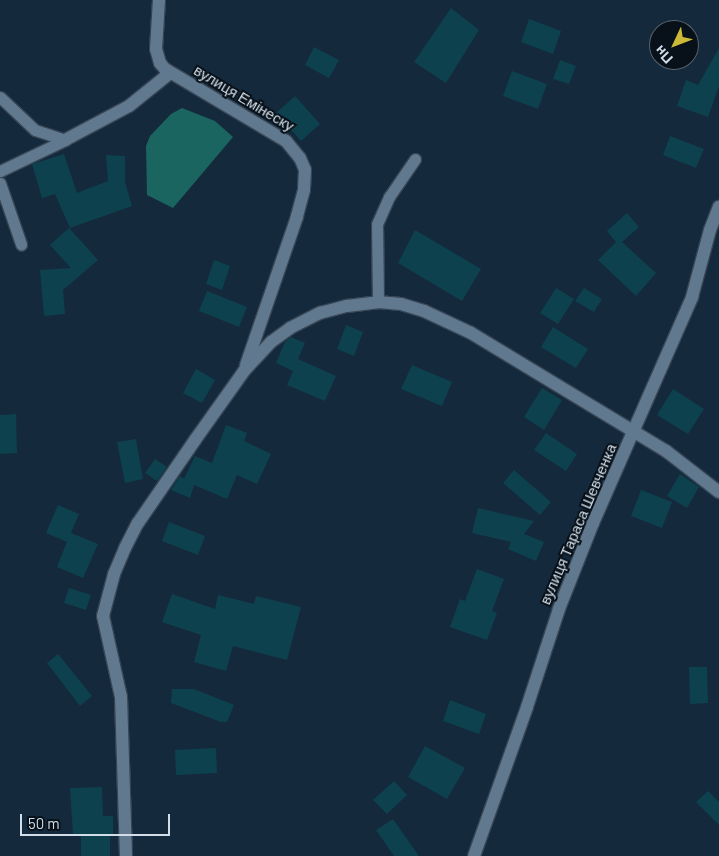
<!DOCTYPE html>
<meta charset="utf-8">
<style>
body{margin:0}
#map{position:relative;width:719px;height:856px;overflow:hidden;background:#14293b;font-family:Barlow,sans-serif}
div>[style]{position:absolute}
.water>*{inset:0;background:#1b6560}
.building>*{inset:0;background:#0e414e}
.roads{filter:drop-shadow(1px 0 #364656) drop-shadow(-1px 0 #364656) drop-shadow(0 1px #364656) drop-shadow(0 -1px #364656)}
.lane>*{height:11px;margin:-5.5px;padding:0 5.5px;transform-origin:5.5px;border-radius:5.5px;background:#61798f}
.street>*{height:12px;margin:-6px;padding:0 6px;transform-origin:6px;border-radius:6px;background:#61798f}
span{translate:-50% -50%;white-space:nowrap;text-align:center;line-height:1.15;-webkit-text-stroke:4px #081119;paint-order:stroke}
.street-label{font-size:15px;color:#d1deea}
.north{position:absolute;left:649px;top:20px;width:50px;height:50px;box-sizing:border-box;background:#081119;border:1px solid #58636d;border-radius:50%;rotate:227deg;font-size:14px;font-weight:700;line-height:20px;text-align:center;color:#d1deea}
.north::after{content:'';display:block;margin:auto;width:18px;height:22px;background:#ccb938;clip-path:polygon(50% 0,100% 100%,50% 72%,0 100%)}
.scale{position:absolute;left:20px;top:814px;width:150px;height:22px;box-sizing:border-box;border:2px solid #d1deea;border-top:0;padding-left:6px;font-size:15px;line-height:18px;white-space:nowrap;color:#d1deea;-webkit-text-stroke:4px #081119;paint-order:stroke}
</style>
<div id="map">
<div class="water">
<i style="clip-path:polygon(182px 108px,215px 121px,233px 137px,173px 208px,147px 195px,146px 146px,150px 136px,171px 114px)"></i>
</div>
<div class="building">
<i style="clip-path:polygon(451px 8px,479px 30px,446px 83px,414px 62px)"></i>
<i style="clip-path:polygon(529px 19px,561px 31px,553px 54px,521px 42px)"></i>
<i style="clip-path:polygon(314px 47px,339px 60px,329px 78px,305px 65px)"></i>
<i style="clip-path:polygon(719px 48px,719px 86px,708px 117px,677px 106px,686px 80px,698px 85px)"></i>
<i style="clip-path:polygon(560px 60px,576px 66px,569px 84px,553px 79px)"></i>
<i style="clip-path:polygon(512px 71px,547px 84px,538px 109px,503px 96px)"></i>
<i style="clip-path:polygon(295px 96px,320px 124px,301px 141px,276px 113px)"></i>
<i style="clip-path:polygon(670px 136px,704px 149px,696px 168px,663px 155px)"></i>
<i style="clip-path:polygon(64px 154px,77px 193px,108px 181px,106px 155px,125px 156px,125px 182px,132px 206px,70px 228px,55px 194px,42px 198px,32px 164px)"></i>
<i style="clip-path:polygon(627px 213px,639px 227px,622px 242px,656px 273px,636px 296px,598px 260px,616px 242px,607px 231px)"></i>
<i style="clip-path:polygon(69px 228px,98px 260px,63px 290px,65px 314px,44px 316px,40px 270px,71px 268px,50px 245px)"></i>
<i style="clip-path:polygon(415px 230px,481px 269px,462px 301px,398px 263px)"></i>
<i style="clip-path:polygon(214px 260px,230px 266px,222px 290px,206px 284px)"></i>
<i style="clip-path:polygon(556px 288px,574px 299px,558px 324px,540px 313px)"></i>
<i style="clip-path:polygon(584px 288px,602px 299px,594px 312px,575px 301px)"></i>
<i style="clip-path:polygon(207px 291px,247px 307px,239px 327px,199px 311px)"></i>
<i style="clip-path:polygon(346px 325px,363px 332px,354px 356px,337px 349px)"></i>
<i style="clip-path:polygon(553px 327px,588px 349px,576px 368px,541px 347px)"></i>
<i style="clip-path:polygon(291px 337px,305px 343px,298px 359px,336px 376px,325px 401px,287px 385px,293px 371px,276px 363px,285px 342px)"></i>
<i style="clip-path:polygon(412px 365px,452px 382px,442px 406px,401px 389px)"></i>
<i style="clip-path:polygon(196px 369px,215px 380px,202px 403px,183px 393px)"></i>
<i style="clip-path:polygon(542px 388px,562px 400px,544px 430px,524px 417px)"></i>
<i style="clip-path:polygon(673px 389px,704px 409px,688px 434px,657px 415px)"></i>
<i style="clip-path:polygon(16px 414px,17px 453px,0 454px,0 415px)"></i>
<i style="clip-path:polygon(226px 425px,247px 433px,244px 441px,271px 454px,257px 484px,237px 475px,227px 499px,194px 485px,190px 498px,171px 490px,180px 476px,184px 479px,195px 456px,212px 463px)"></i>
<i style="clip-path:polygon(546px 433px,577px 454px,566px 471px,534px 450px)"></i>
<i style="clip-path:polygon(136px 439px,143px 479px,125px 483px,117px 442px)"></i>
<i style="clip-path:polygon(155px 459px,167px 467px,157px 481px,145px 473px)"></i>
<i style="clip-path:polygon(514px 470px,551px 502px,540px 515px,503px 483px)"></i>
<i style="clip-path:polygon(680px 474px,699px 487px,687px 508px,667px 496px)"></i>
<i style="clip-path:polygon(641px 490px,672px 502px,662px 528px,631px 516px)"></i>
<i style="clip-path:polygon(58px 505px,79px 514px,71px 533px,98px 544px,83px 578px,57px 567px,68px 539px,67px 542px,46px 533px)"></i>
<i style="clip-path:polygon(478px 508px,534px 521px,524px 534px,544px 542px,536px 561px,508px 549px,511px 542px,472px 533px)"></i>
<i style="clip-path:polygon(169px 522px,205px 536px,198px 555px,162px 541px)"></i>
<i style="clip-path:polygon(477px 569px,504px 579px,492px 611px,497px 613px,487px 640px,450px 627px,460px 599px,465px 601px)"></i>
<i style="clip-path:polygon(69px 588px,91px 595px,86px 610px,64px 603px)"></i>
<i style="clip-path:polygon(172px 594px,215px 609px,218px 595px,254px 604px,256px 596px,301px 607px,287px 660px,233px 646px,226px 671px,194px 662px,201px 635px,162px 622px)"></i>
<i style="clip-path:polygon(58px 654px,92px 696px,80px 706px,47px 663px)"></i>
<i style="clip-path:polygon(689px 667px,707px 667px,708px 703px,690px 704px)"></i>
<i style="clip-path:polygon(172px 689px,194px 689px,234px 705px,227px 722px,221px 722px,171px 703px)"></i>
<i style="clip-path:polygon(450px 700px,486px 714px,479px 734px,443px 721px)"></i>
<i style="clip-path:polygon(425px 746px,465px 768px,447px 799px,408px 777px)"></i>
<i style="clip-path:polygon(216px 748px,217px 773px,176px 775px,175px 750px)"></i>
<i style="clip-path:polygon(394px 781px,407px 795px,387px 814px,373px 800px)"></i>
<i style="clip-path:polygon(102px 787px,103px 816px,113px 816px,113px 835px,110px 835px,110px 856px,81px 856px,81px 835px,73px 835px,70px 788px)"></i>
<i style="clip-path:polygon(708px 791px,719px 802px,719px 825px,696px 802px)"></i>
<i style="clip-path:polygon(393px 819px,419px 856px,394px 856px,376px 830px)"></i>
</div>
<div class="roads">
<div class="lane">
<i style="left:0;top:97px;width:48px;rotate:43.3deg"></i>
<i style="left:35px;top:130px;width:32px;rotate:18deg"></i>
<i style="left:0;top:171px;width:72px;rotate:-25.5deg"></i>
<i style="left:0;top:183px;width:65px;rotate:71deg"></i>
<i style="left:378px;top:302px;width:78px;rotate:-90.7deg"></i>
<i style="left:377px;top:224px;width:30px;rotate:-66deg"></i>
<i style="left:389px;top:197px;width:46px;rotate:-55.6deg"></i>
</div>
<div class="street">
<i style="left:159px;top:0;width:49px;rotate:93.5deg"></i>
<i style="left:156px;top:49px;width:15px;rotate:74deg"></i>
<i style="left:160px;top:63px;width:8px;rotate:50deg"></i>
<i style="left:165px;top:69px;width:141px;rotate:30.8deg"></i>
<i style="left:286px;top:141px;width:22px;rotate:51deg"></i>
<i style="left:300px;top:158px;width:13px;rotate:67deg"></i>
<i style="left:305px;top:170px;width:20px;rotate:93deg"></i>
<i style="left:304px;top:190px;width:28px;rotate:105deg"></i>
<i style="left:297px;top:217px;width:157px;rotate:109deg"></i>
<i style="left:65px;top:140px;width:72px;rotate:-28deg"></i>
<i style="left:129px;top:106px;width:53px;rotate:-38.8deg"></i>
<i style="left:126px;top:856px;width:159px;rotate:-91.8deg"></i>
<i style="left:121px;top:697px;width:83px;rotate:-102.5deg"></i>
<i style="left:103px;top:616px;width:43px;rotate:-75.3deg"></i>
<i style="left:114px;top:574px;width:28px;rotate:-67deg"></i>
<i style="left:125px;top:548px;width:28px;rotate:-63deg"></i>
<i style="left:138px;top:523px;width:101px;rotate:-55.5deg"></i>
<i style="left:195px;top:440px;width:85px;rotate:-54.6deg"></i>
<i style="left:244px;top:371px;width:40px;rotate:-47deg"></i>
<i style="left:271px;top:342px;width:24px;rotate:-36deg"></i>
<i style="left:290px;top:328px;width:34px;rotate:-27deg"></i>
<i style="left:320px;top:313px;width:28px;rotate:-15deg"></i>
<i style="left:347px;top:306px;width:31px;rotate:-7deg"></i>
<i style="left:378px;top:302px;width:23px;rotate:5deg"></i>
<i style="left:401px;top:304px;width:24px;rotate:17deg"></i>
<i style="left:424px;top:311px;width:52px;rotate:25.1deg"></i>
<i style="left:471px;top:333px;width:228px;rotate:31.2deg"></i>
<i style="left:666px;top:451px;width:67px;rotate:37.7deg"></i>
<i style="left:474px;top:856px;width:158px;rotate:-70.4deg"></i>
<i style="left:527px;top:707px;width:103px;rotate:-71.9deg"></i>
<i style="left:559px;top:609px;width:92px;rotate:-68.4deg"></i>
<i style="left:593px;top:523px;width:247px;rotate:-66.3deg"></i>
<i style="left:692px;top:297px;width:69px;rotate:-75deg"></i>
<i style="left:710px;top:230px;width:25px;rotate:-69deg"></i>
</div>
</div>
<div class="street-label">
<span style="left:244px;top:98px;rotate:31deg">вулиця Емінеску</span>
<span style="left:578px;top:524px;rotate:-67deg">вулиця Тараса Шевченка</span>
</div>
<div class="north">Пн</div>
<div class="scale">50 m</div>
</div>
